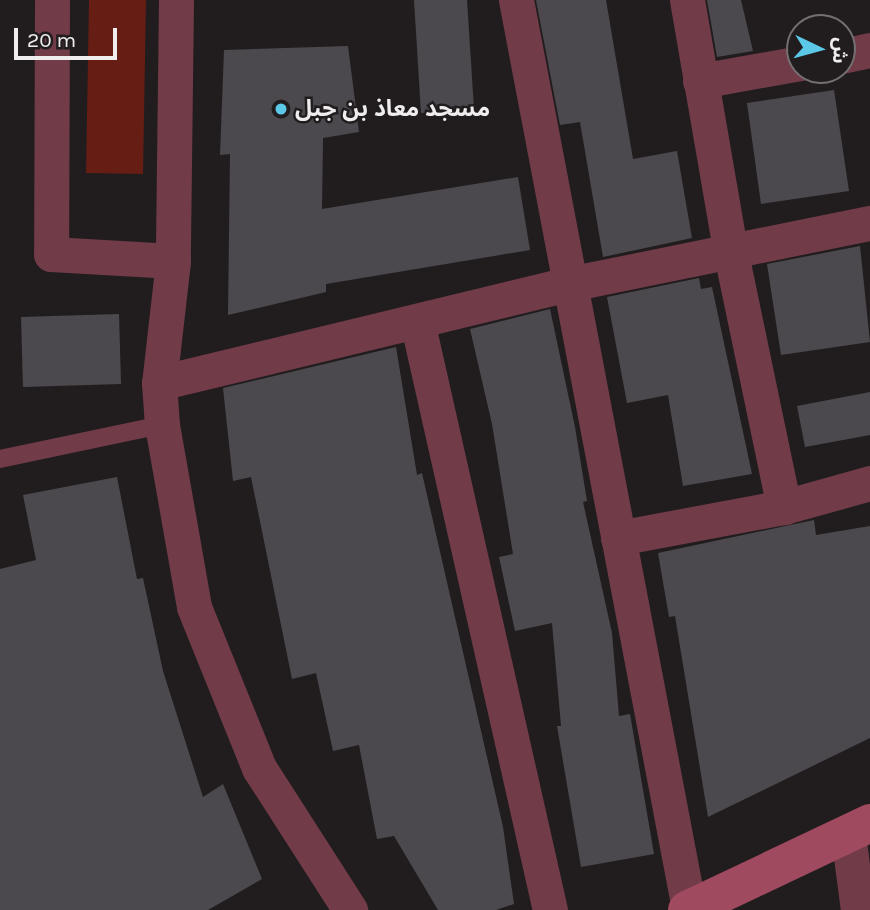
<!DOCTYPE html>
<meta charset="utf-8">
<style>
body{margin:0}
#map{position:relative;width:870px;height:910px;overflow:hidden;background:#211d1f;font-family:Karla,"Noto Sans Arabic",sans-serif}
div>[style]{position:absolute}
.green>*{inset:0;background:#651d14}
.building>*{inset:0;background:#4c494e}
.lane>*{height:18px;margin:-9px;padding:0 9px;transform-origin:9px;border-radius:9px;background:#713b48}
.street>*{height:35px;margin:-17.5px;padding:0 17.5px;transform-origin:17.5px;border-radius:17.5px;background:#713b48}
.secondary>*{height:38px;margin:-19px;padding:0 19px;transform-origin:19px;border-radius:19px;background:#9f4a5f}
.dots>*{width:19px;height:19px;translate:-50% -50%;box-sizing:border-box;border:4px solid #211d1f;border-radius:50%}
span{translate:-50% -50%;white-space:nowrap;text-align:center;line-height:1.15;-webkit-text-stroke:5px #211d1f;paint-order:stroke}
.poi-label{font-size:23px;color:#f0edef;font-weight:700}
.left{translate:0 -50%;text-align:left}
.north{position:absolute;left:786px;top:14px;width:70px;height:70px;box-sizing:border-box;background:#211d1f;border:2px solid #747072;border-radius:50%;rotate:95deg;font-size:19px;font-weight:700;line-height:28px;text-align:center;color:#f0edef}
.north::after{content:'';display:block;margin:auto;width:24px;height:32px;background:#5ac8e6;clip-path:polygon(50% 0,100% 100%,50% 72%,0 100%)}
.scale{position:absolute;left:14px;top:28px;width:103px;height:32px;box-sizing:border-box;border:4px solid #f0edef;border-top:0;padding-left:9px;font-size:21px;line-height:24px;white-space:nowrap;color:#f0edef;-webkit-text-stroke:5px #211d1f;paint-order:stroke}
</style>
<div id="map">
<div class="green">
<i style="clip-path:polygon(89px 0,146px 0,143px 174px,86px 173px)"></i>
</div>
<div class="building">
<i style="clip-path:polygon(414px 0,467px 0,474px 109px,421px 113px)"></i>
<i style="clip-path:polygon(536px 0,606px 0,633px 159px,677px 151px,692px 238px,603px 257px,580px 122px,560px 125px)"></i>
<i style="clip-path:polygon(707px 0,741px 0,753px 51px,717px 57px)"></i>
<i style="clip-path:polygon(348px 46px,359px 132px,323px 138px,322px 209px,518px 177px,530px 250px,326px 284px,326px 292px,228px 315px,230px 154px,220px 155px,224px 50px)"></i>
<i style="clip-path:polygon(834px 90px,849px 191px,761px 204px,747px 103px)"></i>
<i style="clip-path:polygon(860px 246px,870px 342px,781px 355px,767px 264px)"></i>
<i style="clip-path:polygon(699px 278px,701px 289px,712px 287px,752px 474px,683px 486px,668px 395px,627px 403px,607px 297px)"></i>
<i style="clip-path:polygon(550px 309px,575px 427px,587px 501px,583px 502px,612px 633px,619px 716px,630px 714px,654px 854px,581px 867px,557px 726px,561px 726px,552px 623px,515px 631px,499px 557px,513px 554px,492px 424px,470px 329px)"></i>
<i style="clip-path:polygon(119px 314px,121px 384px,23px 387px,21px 317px)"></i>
<i style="clip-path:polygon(396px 347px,417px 475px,422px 473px,503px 827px,514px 904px,496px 910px,438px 910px,394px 836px,377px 839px,359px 745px,333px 751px,316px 673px,292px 679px,251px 477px,233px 481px,223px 388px)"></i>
<i style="clip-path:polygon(870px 392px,870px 435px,805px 447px,797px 406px)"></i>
<i style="clip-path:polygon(117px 477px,137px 579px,143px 578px,163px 671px,203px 797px,223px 784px,262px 879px,208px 910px,0 910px,0 569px,36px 560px,23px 495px)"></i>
<i style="clip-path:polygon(814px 520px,816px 535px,870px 526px,870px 738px,708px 817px,675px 616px,669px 617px,658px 553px)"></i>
</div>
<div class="lane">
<i style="left:0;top:459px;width:166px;rotate:-11.9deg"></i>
</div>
<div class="street">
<i style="left:52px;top:0;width:254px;rotate:90.2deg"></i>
<i style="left:51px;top:254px;width:122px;rotate:3.3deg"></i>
<i style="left:176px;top:0;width:261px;rotate:90.7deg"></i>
<i style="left:173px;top:261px;width:123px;rotate:96.5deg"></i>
<i style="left:159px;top:383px;width:42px;rotate:85.9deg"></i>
<i style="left:162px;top:425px;width:185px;rotate:80deg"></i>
<i style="left:194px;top:607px;width:174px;rotate:68deg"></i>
<i style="left:259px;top:768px;width:169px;rotate:57.3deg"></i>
<i style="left:516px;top:0;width:925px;rotate:79.22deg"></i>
<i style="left:687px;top:0;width:253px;rotate:80.2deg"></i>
<i style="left:730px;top:249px;width:264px;rotate:78.2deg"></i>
<i style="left:842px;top:56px;width:29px;rotate:-12deg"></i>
<i style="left:700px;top:81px;width:102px;rotate:-10.2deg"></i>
<i style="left:417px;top:321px;width:604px;rotate:77.28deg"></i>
<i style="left:159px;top:383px;width:422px;rotate:-13.6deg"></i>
<i style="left:569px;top:284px;width:307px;rotate:-11.5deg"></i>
<i style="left:618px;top:538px;width:169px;rotate:-10.6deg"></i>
<i style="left:784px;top:507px;width:89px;rotate:-15.6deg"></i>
<i style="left:848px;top:834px;width:77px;rotate:82.5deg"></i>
</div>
<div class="secondary">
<i style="left:687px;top:910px;width:203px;rotate:-25.4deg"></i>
</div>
<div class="dots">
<i style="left:281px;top:109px;background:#5ac8e6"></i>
</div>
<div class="poi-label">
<span class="left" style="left:295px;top:109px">مسجد معاذ بن جبل</span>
</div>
<div class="north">ش</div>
<div class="scale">20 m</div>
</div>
